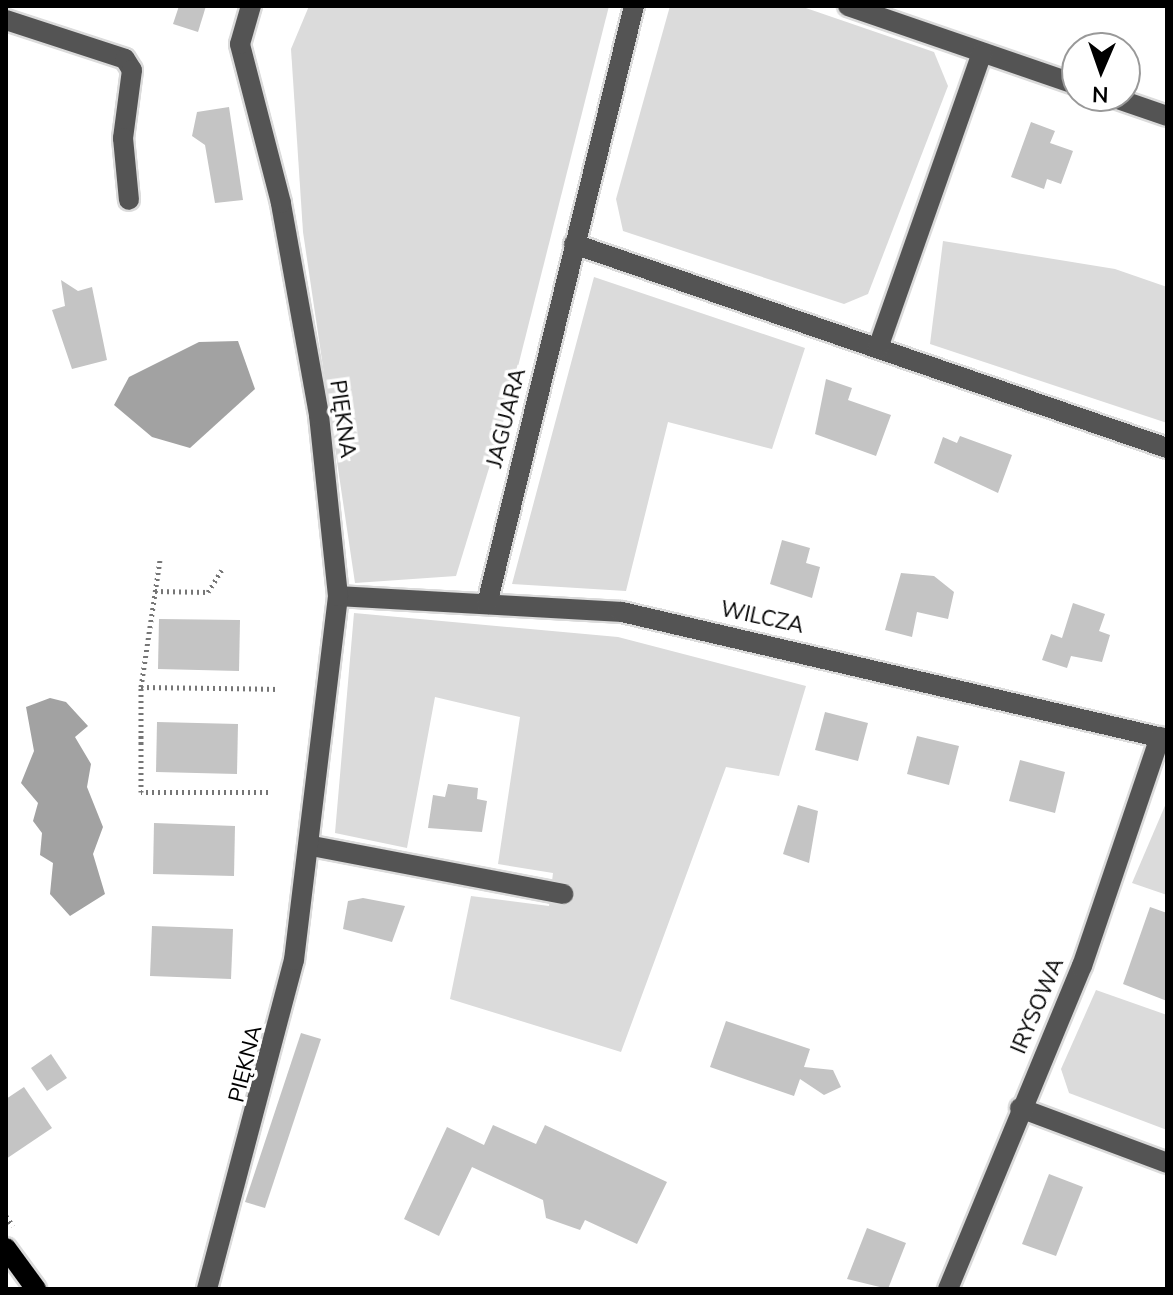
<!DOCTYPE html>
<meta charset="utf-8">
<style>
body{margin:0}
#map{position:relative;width:1173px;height:1295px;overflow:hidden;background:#fff;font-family:"Nunito Sans",sans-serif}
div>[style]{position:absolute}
.green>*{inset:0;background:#dbdbdb}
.water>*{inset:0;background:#a2a2a2}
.building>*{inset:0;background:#c4c4c4}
.path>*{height:5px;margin-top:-2.5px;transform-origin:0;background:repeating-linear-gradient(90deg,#767676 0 2px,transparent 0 6px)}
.roads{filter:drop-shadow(2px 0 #dbdbdb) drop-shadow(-2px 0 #dbdbdb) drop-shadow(0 2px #dbdbdb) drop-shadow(0 -2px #dbdbdb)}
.minor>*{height:20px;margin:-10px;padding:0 10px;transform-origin:10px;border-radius:10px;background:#545454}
.major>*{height:20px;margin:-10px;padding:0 10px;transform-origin:10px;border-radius:10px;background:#000}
span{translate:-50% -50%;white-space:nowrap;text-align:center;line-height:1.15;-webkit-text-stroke:7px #fff;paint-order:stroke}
.street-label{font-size:22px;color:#000}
.frame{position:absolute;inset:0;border:8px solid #000;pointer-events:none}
.north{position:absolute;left:1061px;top:32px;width:80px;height:80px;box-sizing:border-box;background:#fff;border:2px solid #999;border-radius:50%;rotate:182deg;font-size:22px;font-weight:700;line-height:32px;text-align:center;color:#000}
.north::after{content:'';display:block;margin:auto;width:28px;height:36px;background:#000;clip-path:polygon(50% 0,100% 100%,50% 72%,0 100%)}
</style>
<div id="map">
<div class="green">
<i style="clip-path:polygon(309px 6px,609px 6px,508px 406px,456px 576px,355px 583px,303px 232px,291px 49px)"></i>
<i style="clip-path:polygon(670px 6px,800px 6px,934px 52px,948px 86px,868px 294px,844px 304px,623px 231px,616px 199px)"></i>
<i style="clip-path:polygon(943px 241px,1115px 269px,1167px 287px,1167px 423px,930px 344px)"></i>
<i style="clip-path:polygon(594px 277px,805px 348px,772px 449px,668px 422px,626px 591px,512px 584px)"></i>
<i style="clip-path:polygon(354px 613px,618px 637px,806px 686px,779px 776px,726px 767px,621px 1052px,450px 999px,471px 896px,549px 906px,553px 873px,498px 864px,520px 717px,435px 697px,407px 848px,335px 833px)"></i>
<i style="clip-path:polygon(1167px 801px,1167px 895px,1132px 883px)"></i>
<i style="clip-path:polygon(1096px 990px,1167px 1015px,1167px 1130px,1069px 1093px,1061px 1069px)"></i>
</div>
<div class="water">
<i style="clip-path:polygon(238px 341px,255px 389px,190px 448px,152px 437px,114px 405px,129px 377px,199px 342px)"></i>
<i style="clip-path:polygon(50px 698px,66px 702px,88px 726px,75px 737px,91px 764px,87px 787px,103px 827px,93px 854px,105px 894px,70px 916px,50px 894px,53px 863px,40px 855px,42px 833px,33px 821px,38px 803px,21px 783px,34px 751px,26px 707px)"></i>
</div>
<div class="building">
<i style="clip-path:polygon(179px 6px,206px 6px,198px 32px,173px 24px)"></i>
<i style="clip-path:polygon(229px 107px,243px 200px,215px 203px,205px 145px,192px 136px,197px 112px)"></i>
<i style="clip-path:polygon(1031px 122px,1055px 131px,1050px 143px,1073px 151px,1061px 184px,1047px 179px,1044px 189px,1011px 177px)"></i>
<i style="clip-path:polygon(61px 280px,78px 291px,92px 287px,107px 360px,72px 369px,52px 310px,65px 306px)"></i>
<i style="clip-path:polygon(826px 379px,852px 388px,848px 400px,891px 415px,876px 456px,815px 434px)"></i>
<i style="clip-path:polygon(960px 436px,1012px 455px,998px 493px,934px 463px,943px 437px,957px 443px)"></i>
<i style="clip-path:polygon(782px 540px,810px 548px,806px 563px,820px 567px,812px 598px,770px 584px)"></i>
<i style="clip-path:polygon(901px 573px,934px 576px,954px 592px,948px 619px,917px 612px,912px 637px,885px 630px)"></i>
<i style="clip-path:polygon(1073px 603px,1105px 614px,1099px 631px,1110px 635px,1102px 662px,1071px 656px,1067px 668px,1042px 660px,1051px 634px,1062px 638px)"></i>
<i style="clip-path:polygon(159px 619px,240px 620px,239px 671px,158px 669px)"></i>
<i style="clip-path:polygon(825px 712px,868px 723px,858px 761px,815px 750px)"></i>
<i style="clip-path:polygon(157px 722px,238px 724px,237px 774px,156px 772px)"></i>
<i style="clip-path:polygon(917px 736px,959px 746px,949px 785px,907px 774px)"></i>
<i style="clip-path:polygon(1020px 760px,1065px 772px,1055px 813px,1009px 801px)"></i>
<i style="clip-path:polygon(448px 784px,478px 788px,477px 799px,487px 801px,482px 832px,428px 828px,433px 795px,445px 797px)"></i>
<i style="clip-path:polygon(798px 805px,818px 811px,809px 863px,783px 854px)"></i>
<i style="clip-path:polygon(154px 823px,235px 826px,234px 876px,153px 874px)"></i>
<i style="clip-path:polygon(363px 898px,405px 906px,392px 942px,343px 929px,348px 901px)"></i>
<i style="clip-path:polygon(1150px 907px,1167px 913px,1167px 1001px,1123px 984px)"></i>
<i style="clip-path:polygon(152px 926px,233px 929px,231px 979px,150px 976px)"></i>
<i style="clip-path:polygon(726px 1021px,810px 1049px,804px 1067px,833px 1070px,841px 1087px,824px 1095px,800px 1079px,794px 1096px,710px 1067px)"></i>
<i style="clip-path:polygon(301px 1033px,321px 1039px,265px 1208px,245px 1202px)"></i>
<i style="clip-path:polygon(51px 1054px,67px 1078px,47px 1091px,31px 1068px)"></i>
<i style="clip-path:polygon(24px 1087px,52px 1128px,6px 1159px,6px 1099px)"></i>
<i style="clip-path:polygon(493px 1125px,536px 1144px,545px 1125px,667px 1182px,637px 1244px,585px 1220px,580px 1230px,546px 1218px,543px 1200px,472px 1167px,439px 1236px,404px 1219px,447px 1127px,484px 1145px)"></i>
<i style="clip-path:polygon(1049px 1174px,1083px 1187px,1056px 1256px,1022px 1244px)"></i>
<i style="clip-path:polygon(867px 1228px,906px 1243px,888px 1289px,847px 1279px)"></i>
</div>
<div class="path">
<i style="left:155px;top:591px;width:53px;rotate:1.1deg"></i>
<i style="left:208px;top:592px;width:26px;rotate:-58deg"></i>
<i style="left:141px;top:687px;width:128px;rotate:-81.5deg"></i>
<i style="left:268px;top:792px;width:127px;rotate:180deg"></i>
<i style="left:141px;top:792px;width:105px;rotate:-90deg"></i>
<i style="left:141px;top:687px;width:137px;rotate:0.8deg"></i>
<i style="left:6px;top:1216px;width:12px;rotate:55deg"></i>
</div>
<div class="roads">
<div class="minor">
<i style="left:848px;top:6px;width:242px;rotate:19deg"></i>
<i style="left:6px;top:20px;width:125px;rotate:18.1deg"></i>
<i style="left:125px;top:59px;width:13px;rotate:58deg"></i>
<i style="left:132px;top:70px;width:69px;rotate:97.5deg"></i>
<i style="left:123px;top:138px;width:62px;rotate:84.5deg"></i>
<i style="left:1109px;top:96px;width:61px;rotate:19deg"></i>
<i style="left:574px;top:244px;width:627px;rotate:18.98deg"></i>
<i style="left:878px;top:348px;width:313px;rotate:-70.6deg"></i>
<i style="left:338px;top:596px;width:284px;rotate:3.2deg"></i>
<i style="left:622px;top:612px;width:560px;rotate:13.12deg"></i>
<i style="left:487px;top:604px;width:616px;rotate:-76.19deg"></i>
<i style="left:312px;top:846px;width:256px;rotate:10.8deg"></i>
<i style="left:1020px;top:1108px;width:157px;rotate:20.5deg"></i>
<i style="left:207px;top:1289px;width:340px;rotate:-75.2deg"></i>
<i style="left:294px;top:960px;width:367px;rotate:-83.1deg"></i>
<i style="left:338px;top:596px;width:182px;rotate:-96deg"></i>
<i style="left:319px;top:415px;width:215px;rotate:-100.2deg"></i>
<i style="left:281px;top:203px;width:164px;rotate:-104.5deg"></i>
<i style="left:240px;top:44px;width:40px;rotate:-74deg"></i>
<i style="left:948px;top:1289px;width:350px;rotate:-67.5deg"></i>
<i style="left:1082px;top:966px;width:242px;rotate:-71.2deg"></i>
</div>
<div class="major">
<i style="left:6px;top:1248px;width:51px;rotate:53.8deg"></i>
</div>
</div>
<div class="street-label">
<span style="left:507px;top:418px;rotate:-76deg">JAGUARA</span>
<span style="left:342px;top:419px;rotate:82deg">PIĘKNA</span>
<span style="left:762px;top:618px;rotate:12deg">WILCZA</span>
<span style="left:1038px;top:1006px;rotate:-67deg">IRYSOWA</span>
<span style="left:246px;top:1064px;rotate:-76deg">PIĘKNA</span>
</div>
<div class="frame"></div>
<div class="north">N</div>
</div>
